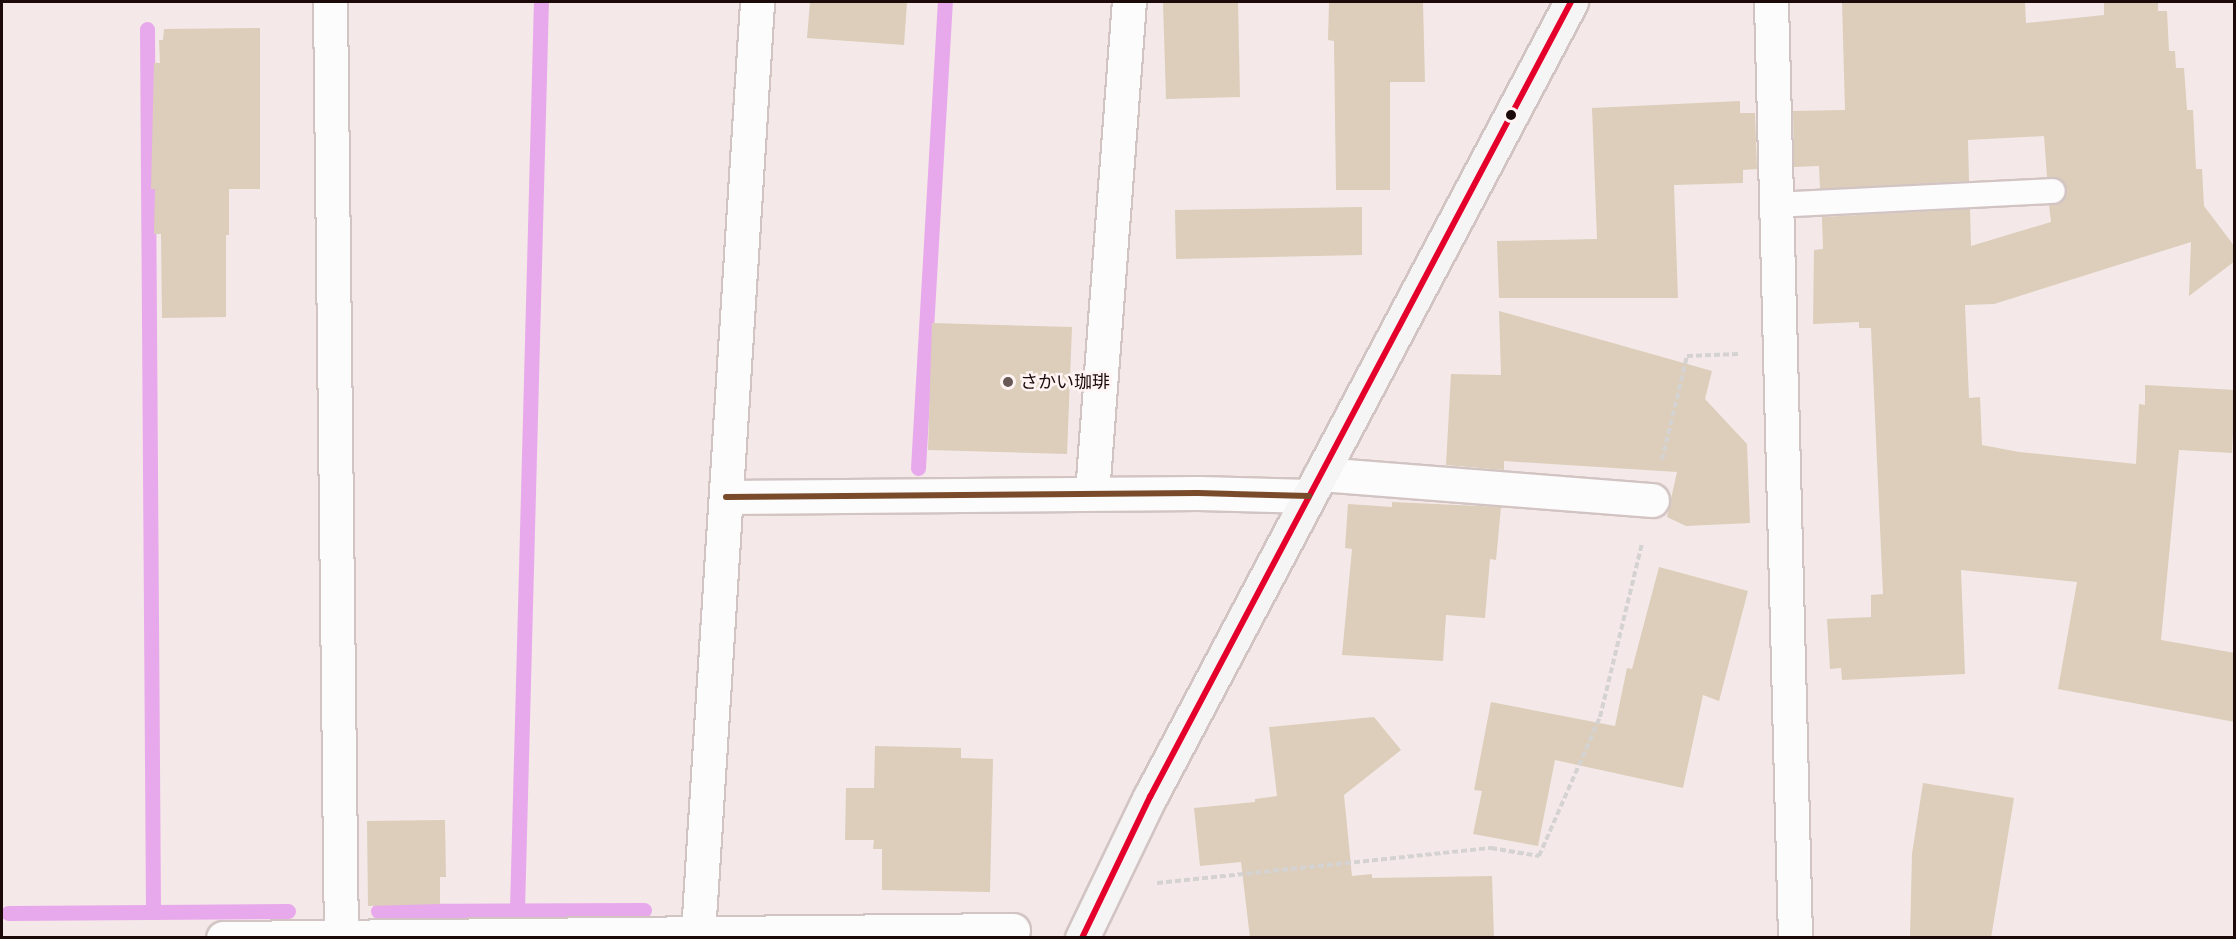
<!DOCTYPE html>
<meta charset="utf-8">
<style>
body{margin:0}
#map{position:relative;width:2236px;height:939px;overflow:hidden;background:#f4e9e8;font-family:Arial,"Noto Sans JP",sans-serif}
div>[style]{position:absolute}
.stream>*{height:15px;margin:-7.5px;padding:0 7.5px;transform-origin:7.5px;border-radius:7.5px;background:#e8a9ec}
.building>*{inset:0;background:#dcceba}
.path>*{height:4px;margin-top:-2px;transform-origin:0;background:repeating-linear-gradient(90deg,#d5d2d2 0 6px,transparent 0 9px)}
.roads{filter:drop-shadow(2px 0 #d2c4c3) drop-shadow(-2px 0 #d2c4c3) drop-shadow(0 2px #d2c4c3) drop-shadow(0 -2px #d2c4c3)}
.service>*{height:24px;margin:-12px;padding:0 12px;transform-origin:12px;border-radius:12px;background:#fdfcfc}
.minor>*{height:33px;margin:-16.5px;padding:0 16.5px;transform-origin:16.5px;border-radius:16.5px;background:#fdfcfc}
.secondary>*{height:33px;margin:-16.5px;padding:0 16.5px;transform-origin:16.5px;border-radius:16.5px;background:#f6f5f6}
.bus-1>*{height:6px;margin:-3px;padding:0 3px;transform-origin:3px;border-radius:3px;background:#e4002b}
.bus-2>*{height:6px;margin:-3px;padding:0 3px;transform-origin:3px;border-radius:3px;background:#7a4b2a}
.dots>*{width:16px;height:16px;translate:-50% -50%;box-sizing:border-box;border:3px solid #fff4f3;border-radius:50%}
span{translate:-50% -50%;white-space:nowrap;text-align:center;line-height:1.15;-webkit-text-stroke:5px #fff4f3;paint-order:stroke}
.poi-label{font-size:18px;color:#1b0a09}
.left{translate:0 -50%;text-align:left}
.frame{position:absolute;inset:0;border:3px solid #1b0a09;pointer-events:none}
</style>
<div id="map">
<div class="stream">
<i style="left:147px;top:29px;width:883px;rotate:89.61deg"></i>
<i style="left:918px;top:468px;width:467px;rotate:-86.7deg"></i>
<i style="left:517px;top:910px;width:908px;rotate:-88.49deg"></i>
<i style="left:378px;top:911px;width:266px;rotate:-0.2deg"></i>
<i style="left:8px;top:913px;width:280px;rotate:-0.4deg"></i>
</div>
<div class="building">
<i style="clip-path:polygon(810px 2px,907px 2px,904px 45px,807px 38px)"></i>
<i style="clip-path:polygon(1163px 2px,1238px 2px,1240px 97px,1166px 99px)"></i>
<i style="clip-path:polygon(1329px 2px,1423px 2px,1425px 82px,1390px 82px,1390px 190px,1336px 190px,1334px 41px,1328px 40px)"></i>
<i style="clip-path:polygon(1842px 2px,2025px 2px,2026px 23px,2104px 15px,2104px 2px,2158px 2px,2158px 11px,2167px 11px,2169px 51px,2175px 51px,2176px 68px,2184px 68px,2187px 110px,2193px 110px,2196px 169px,2202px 169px,2204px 206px,2235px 247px,2235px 261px,2189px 296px,2191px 242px,1994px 304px,1965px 305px,1969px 398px,1980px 397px,1982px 445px,2019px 452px,2136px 464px,2139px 404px,2145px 405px,2145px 385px,2235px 390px,2232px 453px,2179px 450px,2161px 640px,2235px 653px,2235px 722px,2058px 689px,2077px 582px,1961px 570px,1965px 674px,1842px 680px,1841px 668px,1830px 669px,1827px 619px,1871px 617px,1871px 595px,1883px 594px,1871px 328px,1859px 328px,1859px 322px,1813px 324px,1814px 250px,1823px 249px,1822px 217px,1970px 209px,1971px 246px,2051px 222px,2049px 205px,2061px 203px,2067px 191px,2060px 179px,2047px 177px,2044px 136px,1968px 140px,1969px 181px,1820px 189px,1819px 166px,1794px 167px,1793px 111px,1845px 110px)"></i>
<i style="clip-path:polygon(260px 28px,260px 189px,229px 189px,229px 235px,226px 235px,226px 317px,162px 318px,161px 234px,154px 234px,155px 189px,151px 189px,154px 63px,160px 63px,159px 40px,163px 40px,164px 29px)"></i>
<i style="clip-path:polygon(1740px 101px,1740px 113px,1755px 113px,1757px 169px,1743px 170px,1743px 183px,1674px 185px,1678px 298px,1499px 298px,1497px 241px,1597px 239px,1592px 108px)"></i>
<i style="clip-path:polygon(1362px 207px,1362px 255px,1176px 259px,1175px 210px)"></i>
<i style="clip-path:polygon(1499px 311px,1712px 371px,1705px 399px,1747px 444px,1750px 523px,1686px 526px,1667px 517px,1677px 472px,1504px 461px,1504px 470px,1446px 465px,1451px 374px,1501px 375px)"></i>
<i style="clip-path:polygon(932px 323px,1072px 327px,1067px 454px,928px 450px)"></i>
<i style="clip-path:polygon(1392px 502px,1501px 507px,1496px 560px,1490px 559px,1485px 618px,1446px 615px,1443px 661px,1342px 655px,1352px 549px,1345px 548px,1348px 504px,1392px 507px)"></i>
<i style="clip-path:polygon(1659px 567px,1748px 591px,1719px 701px,1703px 695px,1683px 788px,1555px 760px,1538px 846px,1473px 834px,1482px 791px,1474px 790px,1491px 702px,1615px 726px,1627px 668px,1632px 669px)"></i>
<i style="clip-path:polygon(1374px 717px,1401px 750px,1344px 795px,1352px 876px,1372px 874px,1372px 878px,1492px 876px,1494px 938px,1250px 938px,1241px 862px,1200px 866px,1194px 808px,1255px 802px,1255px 799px,1277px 796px,1269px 727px)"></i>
<i style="clip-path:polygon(875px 746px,961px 748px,961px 758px,993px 759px,990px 892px,882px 890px,882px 849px,873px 849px,874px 840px,845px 840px,846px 788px,874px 788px)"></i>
<i style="clip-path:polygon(1923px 783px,2014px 798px,1991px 938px,1910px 938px,1912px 854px)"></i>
<i style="clip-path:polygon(445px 820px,446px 877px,440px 877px,440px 904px,368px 906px,367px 821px)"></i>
</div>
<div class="path">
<i style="left:1662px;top:460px;width:107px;rotate:-76.5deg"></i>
<i style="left:1687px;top:356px;width:51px;rotate:-2.2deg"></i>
<i style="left:1157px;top:883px;width:336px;rotate:-6deg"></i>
<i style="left:1491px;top:848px;width:49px;rotate:9.5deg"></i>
<i style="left:1539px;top:856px;width:152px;rotate:-66.3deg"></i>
<i style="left:1600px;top:717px;width:179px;rotate:-76.4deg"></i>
</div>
<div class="roads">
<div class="service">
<i style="left:1776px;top:205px;width:277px;rotate:-2.9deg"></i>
</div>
<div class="minor">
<i style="left:330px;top:2px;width:935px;rotate:89.33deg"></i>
<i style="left:1771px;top:2px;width:936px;rotate:88.53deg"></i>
<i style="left:1321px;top:474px;width:332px;rotate:4.5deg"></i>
<i style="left:1092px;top:493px;width:492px;rotate:-85.7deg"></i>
<i style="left:726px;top:497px;width:472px;rotate:-0.5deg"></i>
<i style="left:1198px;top:493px;width:111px;rotate:1.5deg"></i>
<i style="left:698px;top:933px;width:933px;rotate:-86.37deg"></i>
<i style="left:223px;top:938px;width:790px;rotate:-0.58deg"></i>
</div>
<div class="secondary">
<i style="left:1082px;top:938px;width:157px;rotate:-64.3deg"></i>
<i style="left:1150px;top:797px;width:900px;rotate:-62.1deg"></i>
</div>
</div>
<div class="bus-1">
<i style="left:1082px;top:938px;width:157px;rotate:-64.3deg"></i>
<i style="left:1150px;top:797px;width:900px;rotate:-62.1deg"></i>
</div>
<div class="bus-2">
<i style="left:726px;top:497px;width:472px;rotate:-0.5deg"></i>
<i style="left:1198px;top:493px;width:111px;rotate:1.5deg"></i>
</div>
<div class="dots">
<i style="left:1511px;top:115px;background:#1b0a09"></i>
<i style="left:1008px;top:382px;background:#675857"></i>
</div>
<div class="poi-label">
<span class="left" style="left:1020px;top:382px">さかい珈琲</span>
</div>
<div class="frame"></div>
</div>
